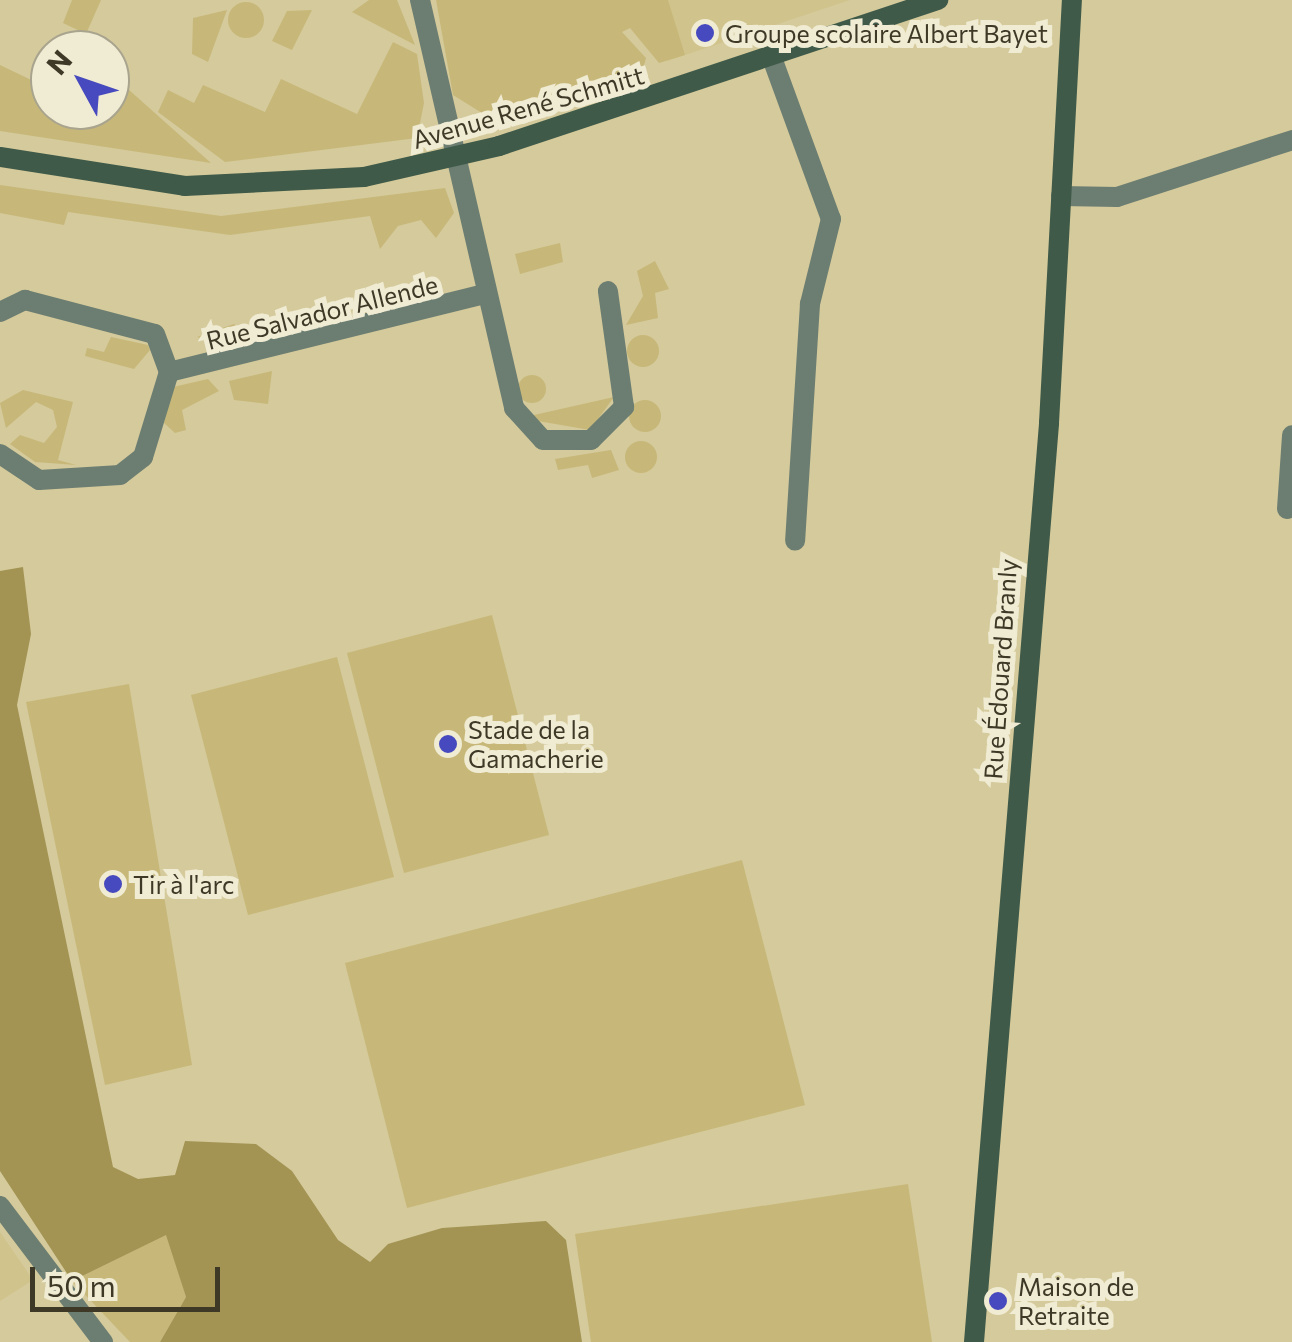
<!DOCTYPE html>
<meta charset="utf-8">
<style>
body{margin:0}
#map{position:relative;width:1292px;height:1342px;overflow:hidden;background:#d5ca9b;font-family:Commissioner,sans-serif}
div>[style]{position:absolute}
.built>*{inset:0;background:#d0c38c}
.green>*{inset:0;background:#c7b879}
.round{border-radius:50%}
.forest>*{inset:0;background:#a39454}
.street>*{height:20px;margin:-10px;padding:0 10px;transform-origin:10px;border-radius:10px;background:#6c7e72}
.secondary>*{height:20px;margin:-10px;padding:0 10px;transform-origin:10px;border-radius:10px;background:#3f5a49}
.dots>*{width:28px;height:28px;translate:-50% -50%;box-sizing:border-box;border:5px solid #f0ebd3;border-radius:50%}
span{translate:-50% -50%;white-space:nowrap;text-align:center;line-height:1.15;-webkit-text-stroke:10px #f0ebd3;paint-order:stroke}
.poi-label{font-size:25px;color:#3e3926}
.left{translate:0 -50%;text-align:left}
.street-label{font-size:25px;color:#3e3926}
.north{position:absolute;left:30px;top:30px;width:100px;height:100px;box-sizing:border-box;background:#f0ebd3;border:2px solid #a9a48e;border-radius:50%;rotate:310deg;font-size:28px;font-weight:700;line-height:40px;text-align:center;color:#3e3926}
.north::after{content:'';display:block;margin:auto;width:35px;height:45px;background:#4749be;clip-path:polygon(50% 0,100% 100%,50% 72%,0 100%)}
.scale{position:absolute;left:30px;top:1267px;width:190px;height:45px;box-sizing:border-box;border:5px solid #3e3926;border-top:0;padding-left:12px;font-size:30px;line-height:35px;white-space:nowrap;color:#3e3926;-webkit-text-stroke:8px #f0ebd3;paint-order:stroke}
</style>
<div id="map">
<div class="built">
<i style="clip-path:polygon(653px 0,850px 0,667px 61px)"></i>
<i style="clip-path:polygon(0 1232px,33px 1280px,0 1301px)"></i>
</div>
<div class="green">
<i style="clip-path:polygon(72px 0,101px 0,86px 34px,63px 23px)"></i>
<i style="clip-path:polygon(369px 0,397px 0,415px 45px,352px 12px)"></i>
<i style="clip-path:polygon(436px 0,668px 0,685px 55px,659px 63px,630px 28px,622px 32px,646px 58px,643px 69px,490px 118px,453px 95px)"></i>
<i class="round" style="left:228px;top:2px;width:36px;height:36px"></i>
<i style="clip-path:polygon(227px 10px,208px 62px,192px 54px,193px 18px)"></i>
<i style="clip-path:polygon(312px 10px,292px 50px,272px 41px,287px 11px)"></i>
<i style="clip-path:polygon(393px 42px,417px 54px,424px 103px,417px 138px,225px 162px,158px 112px,168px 90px,194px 103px,203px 85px,265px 112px,281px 79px,357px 114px)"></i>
<i style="clip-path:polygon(0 65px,50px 89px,50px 110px,110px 110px,110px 84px,119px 81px,211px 163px,0 131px)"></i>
<i style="clip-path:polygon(0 185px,221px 216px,445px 188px,454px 213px,436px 238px,421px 220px,398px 226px,380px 249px,370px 216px,230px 235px,68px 212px,64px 225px,0 213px)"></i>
<i style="clip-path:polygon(560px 243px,563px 262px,520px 274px,515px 254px)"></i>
<i style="clip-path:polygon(655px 261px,669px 289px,655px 293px,658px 318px,626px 325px,643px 296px,637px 271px)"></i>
<i style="clip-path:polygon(234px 324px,246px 333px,242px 347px,197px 337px)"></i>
<i class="round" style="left:627px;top:335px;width:32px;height:32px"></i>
<i style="clip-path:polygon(111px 337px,148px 345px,150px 350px,134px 369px,85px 356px,87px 348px,104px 352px)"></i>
<i style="clip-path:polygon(272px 371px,268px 404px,234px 400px,229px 381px)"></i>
<i class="round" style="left:518px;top:375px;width:28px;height:28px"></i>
<i style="clip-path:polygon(208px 379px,219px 391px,182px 410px,186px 430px,175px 433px,164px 423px,173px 387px)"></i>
<i style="clip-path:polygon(23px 390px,73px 402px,58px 460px,76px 465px,35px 462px,10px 444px,20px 435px,44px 443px,57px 427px,53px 410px,36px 402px,6px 428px,0 403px)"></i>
<i style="clip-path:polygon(614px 397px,590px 430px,532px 420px,534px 415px)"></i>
<i class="round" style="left:629px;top:400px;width:32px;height:32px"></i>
<i class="round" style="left:625px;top:441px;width:32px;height:32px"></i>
<i style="clip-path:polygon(611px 450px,619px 470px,592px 478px,588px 465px,558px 470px,555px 459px)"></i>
<i style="clip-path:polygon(492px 615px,549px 835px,404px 873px,347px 653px)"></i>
<i style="clip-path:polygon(337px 657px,394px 877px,248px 915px,191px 695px)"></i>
<i style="clip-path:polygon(129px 684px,192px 1065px,105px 1085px,26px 702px)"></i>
<i style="clip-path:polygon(742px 860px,805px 1105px,407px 1208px,345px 963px)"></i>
<i style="clip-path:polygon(908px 1184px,932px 1342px,591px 1342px,575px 1234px)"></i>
<i style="clip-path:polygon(167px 1234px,186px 1297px,160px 1342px,130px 1342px,72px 1281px)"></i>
</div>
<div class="forest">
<i style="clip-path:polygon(23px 567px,31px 634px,17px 705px,113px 1167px,138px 1179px,175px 1175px,185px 1141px,256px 1144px,292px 1171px,338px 1240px,370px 1262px,388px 1244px,442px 1228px,546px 1221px,566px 1240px,582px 1342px,160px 1342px,186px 1297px,166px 1235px,72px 1281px,0 1171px,0 571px)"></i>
</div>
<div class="street">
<i style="left:420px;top:0;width:419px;rotate:77deg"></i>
<i style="left:514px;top:408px;width:43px;rotate:47.8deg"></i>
<i style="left:543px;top:440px;width:48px"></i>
<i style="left:591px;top:440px;width:47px;rotate:-45deg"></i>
<i style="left:624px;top:407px;width:117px;rotate:-97.9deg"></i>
<i style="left:772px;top:58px;width:171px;rotate:69.9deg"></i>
<i style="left:831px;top:219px;width:88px;rotate:103.9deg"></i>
<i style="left:810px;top:304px;width:237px;rotate:93.6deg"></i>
<i style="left:1061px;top:196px;width:56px;rotate:1deg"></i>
<i style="left:1117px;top:197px;width:184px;rotate:-18deg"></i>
<i style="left:0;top:312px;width:28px;rotate:-26deg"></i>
<i style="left:25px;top:300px;width:134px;rotate:14.7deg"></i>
<i style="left:155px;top:334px;width:40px;rotate:69.8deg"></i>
<i style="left:169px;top:372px;width:89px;rotate:107deg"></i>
<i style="left:143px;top:457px;width:29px;rotate:142deg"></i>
<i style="left:120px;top:475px;width:81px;rotate:176.5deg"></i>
<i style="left:39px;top:480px;width:47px;rotate:-146.3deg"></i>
<i style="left:169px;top:372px;width:325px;rotate:-13.9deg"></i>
<i style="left:1287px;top:509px;width:74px;rotate:-86.1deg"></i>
<i style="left:0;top:1206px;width:171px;rotate:52.9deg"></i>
</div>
<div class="secondary">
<i style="left:0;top:157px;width:187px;rotate:8.9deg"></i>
<i style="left:185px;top:186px;width:179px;rotate:-2.9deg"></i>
<i style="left:364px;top:177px;width:139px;rotate:-12.9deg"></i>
<i style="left:499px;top:146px;width:463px;rotate:-18.4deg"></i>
<i style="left:974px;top:1342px;width:922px;rotate:-85.33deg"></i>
<i style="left:1049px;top:423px;width:424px;rotate:-86.9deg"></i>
</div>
<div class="dots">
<i style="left:705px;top:33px;background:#4749be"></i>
<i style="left:448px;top:744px;background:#4749be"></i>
<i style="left:113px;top:884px;background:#4749be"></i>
<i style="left:998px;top:1301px;background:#4749be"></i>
</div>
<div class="poi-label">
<span class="left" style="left:725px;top:33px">Groupe scolaire Albert Bayet</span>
<span class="left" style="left:468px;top:744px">Stade de la<br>Gamacherie</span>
<span class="left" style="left:133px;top:884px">Tir à l'arc</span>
<span class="left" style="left:1018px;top:1301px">Maison de<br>Retraite</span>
</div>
<div class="street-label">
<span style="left:528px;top:107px;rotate:-16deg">Avenue René Schmitt</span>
<span style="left:322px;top:312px;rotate:-14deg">Rue Salvador Allende</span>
<span style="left:1000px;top:669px;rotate:-86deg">Rue Édouard Branly</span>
</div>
<div class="north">N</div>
<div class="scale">50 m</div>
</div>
